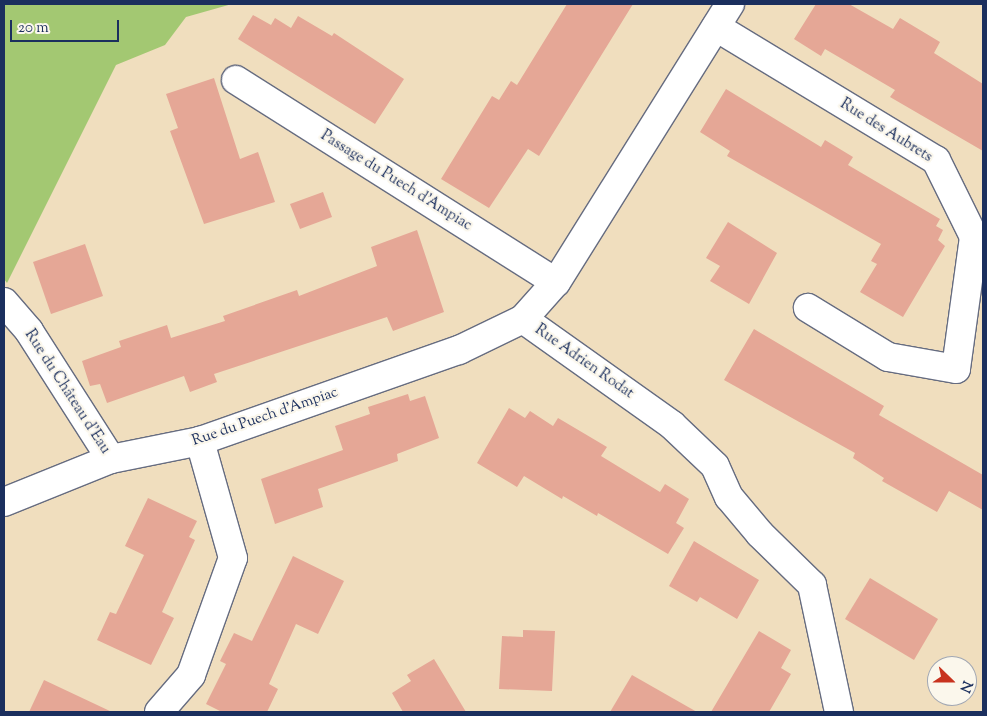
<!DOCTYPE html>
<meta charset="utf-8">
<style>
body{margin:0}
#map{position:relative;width:987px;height:716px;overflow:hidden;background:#f0debe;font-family:"Sorts Mill Goudy",serif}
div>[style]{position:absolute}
.green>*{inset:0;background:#a3c872}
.building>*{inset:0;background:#e5a796}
.roads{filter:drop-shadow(1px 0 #666c80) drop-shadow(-1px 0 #666c80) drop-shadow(0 1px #666c80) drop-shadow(0 -1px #666c80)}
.minor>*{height:28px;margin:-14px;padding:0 14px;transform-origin:14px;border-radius:14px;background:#fff}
span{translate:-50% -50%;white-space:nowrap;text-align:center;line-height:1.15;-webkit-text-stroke:4.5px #fbf7ec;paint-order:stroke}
.street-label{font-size:15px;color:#1b2f5e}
.frame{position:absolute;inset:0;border:5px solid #1b2f5e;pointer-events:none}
.north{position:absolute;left:927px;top:656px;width:50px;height:50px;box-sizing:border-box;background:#fbf7ec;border:1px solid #a1a7b3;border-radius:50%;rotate:112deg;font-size:14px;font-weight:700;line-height:20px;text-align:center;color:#1b2f5e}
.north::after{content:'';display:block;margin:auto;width:18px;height:22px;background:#c8321e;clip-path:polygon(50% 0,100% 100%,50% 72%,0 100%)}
.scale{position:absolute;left:10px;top:20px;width:109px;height:22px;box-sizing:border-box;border:2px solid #1b2f5e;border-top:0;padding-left:6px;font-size:15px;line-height:18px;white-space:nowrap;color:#1b2f5e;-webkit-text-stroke:4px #fbf7ec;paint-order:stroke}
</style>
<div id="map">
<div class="green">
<i style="clip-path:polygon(4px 4px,232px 4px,186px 17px,165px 45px,116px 65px,7px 283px,4px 279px)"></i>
</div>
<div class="building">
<i style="clip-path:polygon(567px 4px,633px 4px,539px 156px,528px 149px,489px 208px,441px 179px,492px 96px,499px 100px,511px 81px,517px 85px)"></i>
<i style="clip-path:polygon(816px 4px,849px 4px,893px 29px,900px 18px,940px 42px,934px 53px,983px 84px,983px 151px,890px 97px,895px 90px,825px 49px,821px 56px,794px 39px)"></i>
<i style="clip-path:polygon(253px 15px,271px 25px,275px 18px,291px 28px,298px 16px,332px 36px,334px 33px,404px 79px,375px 124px,238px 39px)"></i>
<i style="clip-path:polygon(214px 78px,240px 159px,258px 152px,275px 202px,204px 224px,170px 131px,178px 128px,166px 94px)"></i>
<i style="clip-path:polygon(726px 89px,821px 147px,825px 140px,853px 157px,848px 165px,940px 219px,936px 226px,943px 230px,938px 240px,945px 246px,903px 317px,860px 292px,877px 264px,871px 261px,881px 244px,727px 156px,730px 151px,700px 132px)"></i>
<i style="clip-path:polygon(323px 192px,332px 217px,300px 229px,290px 204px)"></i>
<i style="clip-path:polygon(728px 222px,777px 253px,749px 304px,710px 281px,720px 266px,706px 258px)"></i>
<i style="clip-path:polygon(417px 230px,444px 312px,393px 331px,387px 317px,214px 374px,217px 382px,190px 392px,184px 376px,107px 403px,100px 384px,90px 386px,82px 361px,121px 347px,119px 341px,167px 325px,171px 338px,225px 321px,223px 316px,297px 290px,299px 296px,377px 266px,371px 247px)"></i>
<i style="clip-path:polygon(85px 244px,103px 296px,51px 314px,33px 262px)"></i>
<i style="clip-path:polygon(754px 329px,884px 406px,879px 415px,983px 475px,983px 510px,949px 491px,937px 512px,882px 481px,884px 478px,853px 458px,855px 453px,724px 380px)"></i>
<i style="clip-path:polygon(408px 394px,410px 401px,425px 396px,439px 438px,397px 454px,398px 461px,318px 489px,323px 507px,275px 524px,261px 479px,343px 450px,335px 426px,370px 414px,368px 407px)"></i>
<i style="clip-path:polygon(509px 408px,525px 418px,530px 411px,553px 426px,558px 418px,607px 447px,601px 456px,660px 492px,665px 484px,689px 499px,676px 523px,684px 528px,668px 554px,598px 513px,597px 516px,563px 496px,562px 499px,524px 476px,517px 487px,477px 463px)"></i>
<i style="clip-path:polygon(148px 498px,197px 521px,189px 537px,195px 540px,162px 612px,174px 618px,151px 665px,97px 640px,110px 612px,116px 614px,144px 555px,125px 546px)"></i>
<i style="clip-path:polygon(694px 541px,759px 580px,737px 619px,700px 597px,697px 602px,669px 586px)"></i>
<i style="clip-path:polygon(293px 556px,344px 581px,318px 634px,296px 624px,269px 684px,278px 689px,267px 712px,222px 712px,206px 704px,226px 664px,220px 661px,234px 633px,252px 641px)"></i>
<i style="clip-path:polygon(870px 578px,938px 619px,914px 660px,845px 619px)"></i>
<i style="clip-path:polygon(523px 630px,555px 631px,552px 691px,499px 689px,502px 636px,523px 637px)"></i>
<i style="clip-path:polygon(759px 631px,791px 650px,781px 668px,791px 674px,769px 712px,711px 712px)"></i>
<i style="clip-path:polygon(434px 659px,466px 712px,403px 712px,392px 693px,411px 681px,407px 675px)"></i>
<i style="clip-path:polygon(632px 675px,697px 712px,610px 712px)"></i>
<i style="clip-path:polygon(44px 680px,112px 712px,29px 712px)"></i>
</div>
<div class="roads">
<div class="minor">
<i style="left:730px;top:4px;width:328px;rotate:122deg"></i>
<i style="left:556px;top:282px;width:50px;rotate:131.7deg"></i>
<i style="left:523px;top:319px;width:183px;rotate:35.4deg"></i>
<i style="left:672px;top:425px;width:59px;rotate:43.6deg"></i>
<i style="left:715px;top:466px;width:34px;rotate:66deg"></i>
<i style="left:729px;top:497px;width:48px;rotate:50deg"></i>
<i style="left:760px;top:534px;width:73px;rotate:44.4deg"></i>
<i style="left:812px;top:585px;width:130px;rotate:78deg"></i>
<i style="left:716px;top:27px;width:257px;rotate:31.2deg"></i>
<i style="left:936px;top:160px;width:86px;rotate:63.7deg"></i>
<i style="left:974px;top:237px;width:133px;rotate:97.8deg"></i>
<i style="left:956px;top:369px;width:69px;rotate:-170deg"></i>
<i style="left:888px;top:357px;width:94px;rotate:-148.5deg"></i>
<i style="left:236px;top:80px;width:378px;rotate:32.3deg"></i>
<i style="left:4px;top:302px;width:38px;rotate:49deg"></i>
<i style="left:29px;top:331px;width:152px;rotate:57.4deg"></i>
<i style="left:4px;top:502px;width:115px;rotate:-21.9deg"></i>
<i style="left:111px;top:459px;width:91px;rotate:-11.4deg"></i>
<i style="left:200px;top:441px;width:275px;rotate:-19.4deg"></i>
<i style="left:459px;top:350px;width:71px;rotate:-25.8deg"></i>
<i style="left:159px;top:712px;width:49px;rotate:-49.1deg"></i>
<i style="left:191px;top:675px;width:124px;rotate:-70.3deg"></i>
<i style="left:233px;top:558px;width:122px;rotate:-105.8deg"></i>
</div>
</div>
<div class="street-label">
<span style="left:886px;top:131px;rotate:32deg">Rue des Aubrets</span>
<span style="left:396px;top:181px;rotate:32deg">Passage du Puech d'Ampiac</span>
<span style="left:584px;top:362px;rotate:35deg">Rue Adrien Rodat</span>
<span style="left:67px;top:392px;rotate:57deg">Rue du Château d'Eau</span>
<span style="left:265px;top:417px;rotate:-19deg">Rue du Puech d'Ampiac</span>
</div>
<div class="frame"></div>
<div class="north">N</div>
<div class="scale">20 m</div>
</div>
